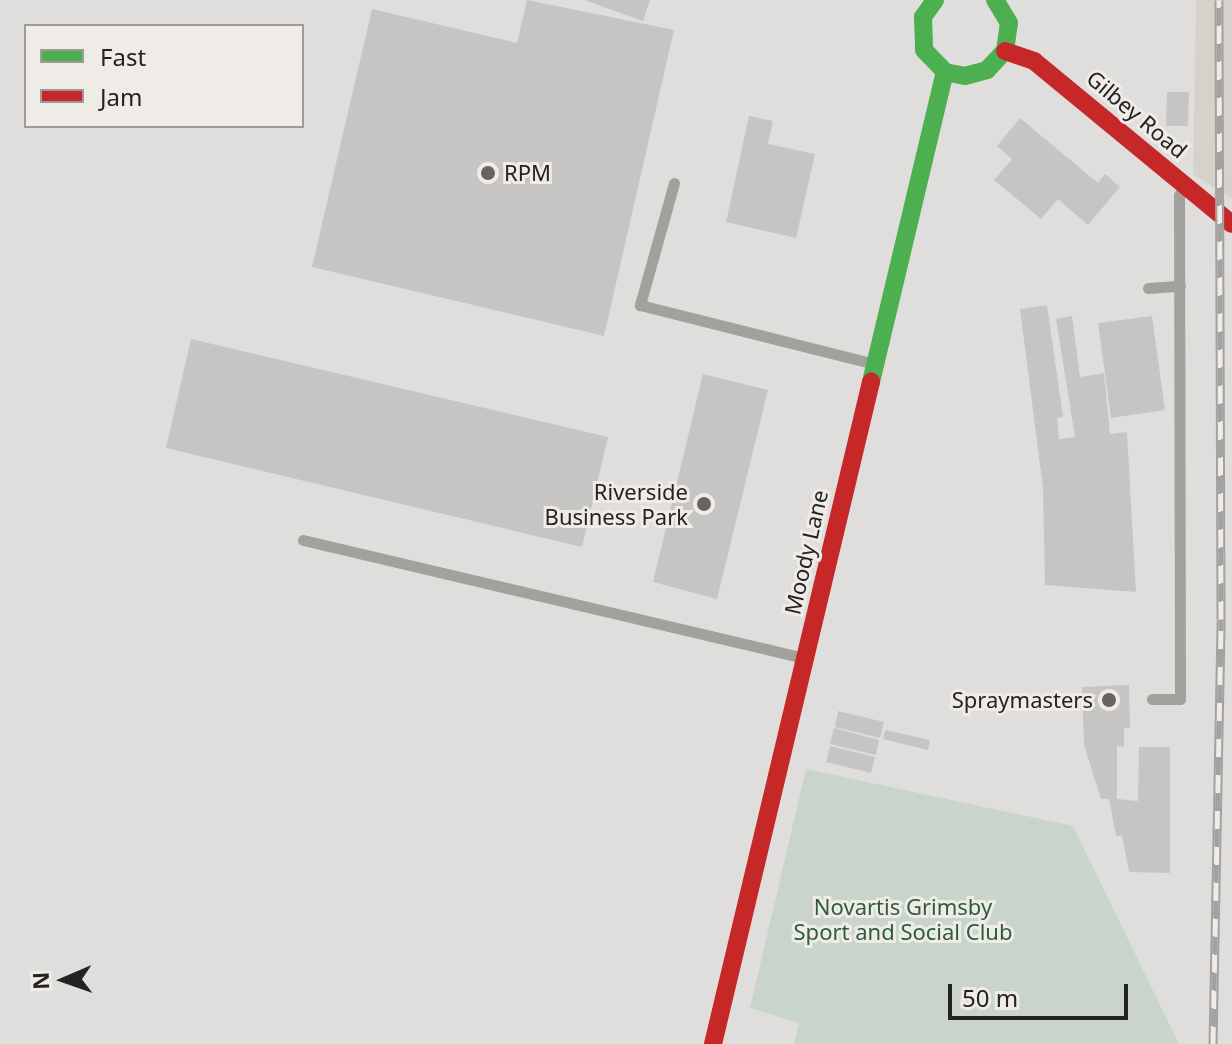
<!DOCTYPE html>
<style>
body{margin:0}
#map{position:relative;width:1232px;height:1044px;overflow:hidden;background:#e0dedc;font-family:"Noto Sans",sans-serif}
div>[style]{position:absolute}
.built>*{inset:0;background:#d6d2cb}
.green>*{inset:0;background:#c9d5cb}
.building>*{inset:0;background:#c7c5c4}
.lane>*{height:11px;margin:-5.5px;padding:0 5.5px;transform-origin:5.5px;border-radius:5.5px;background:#a3a19c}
.fast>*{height:18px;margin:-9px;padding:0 9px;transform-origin:9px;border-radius:9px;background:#4caf50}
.jam>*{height:18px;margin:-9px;padding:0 9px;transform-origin:9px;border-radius:9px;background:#c62828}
.rail>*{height:9px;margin-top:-4.5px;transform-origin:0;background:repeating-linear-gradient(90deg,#efece7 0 18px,#a4a2a0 0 36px);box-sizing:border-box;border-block:2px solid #a4a2a0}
.dots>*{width:22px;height:22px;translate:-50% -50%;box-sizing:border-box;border:4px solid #efece7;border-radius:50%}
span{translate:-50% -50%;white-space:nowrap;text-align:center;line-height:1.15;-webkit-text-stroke:6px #efece7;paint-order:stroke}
.street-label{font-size:22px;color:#242321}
.poi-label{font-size:22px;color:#242321}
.left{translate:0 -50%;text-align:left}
.right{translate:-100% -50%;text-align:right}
.park-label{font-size:22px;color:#2c5d3d}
.legend{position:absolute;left:24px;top:24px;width:280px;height:104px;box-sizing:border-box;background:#efece7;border:2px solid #9e9c98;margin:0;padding:10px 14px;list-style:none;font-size:24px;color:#242321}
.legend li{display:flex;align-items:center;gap:16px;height:40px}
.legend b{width:40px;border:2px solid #9e9c98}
.north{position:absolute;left:24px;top:940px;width:80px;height:80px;-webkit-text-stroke:6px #efece7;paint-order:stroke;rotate:268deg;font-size:22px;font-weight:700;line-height:32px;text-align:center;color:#242321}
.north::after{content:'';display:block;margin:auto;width:28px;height:36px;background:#242321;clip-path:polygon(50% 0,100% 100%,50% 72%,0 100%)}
.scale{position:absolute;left:948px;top:984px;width:180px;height:36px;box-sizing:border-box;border:4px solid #242321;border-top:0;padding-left:10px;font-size:24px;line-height:28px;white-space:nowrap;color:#242321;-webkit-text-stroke:6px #efece7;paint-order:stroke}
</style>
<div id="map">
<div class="built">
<i style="clip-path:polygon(1196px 0,1232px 0,1232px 199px,1193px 174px)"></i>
</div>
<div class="green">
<i style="clip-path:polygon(806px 769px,1073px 826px,1179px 1044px,794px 1044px,799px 1023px,750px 1008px)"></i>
</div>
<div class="building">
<i style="clip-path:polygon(527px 0,674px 30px,604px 336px,312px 267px,372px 9px,517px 43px)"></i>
<i style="clip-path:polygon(584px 0,650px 0,643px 21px)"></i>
<i style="clip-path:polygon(1167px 92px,1189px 92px,1188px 126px,1166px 126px)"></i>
<i style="clip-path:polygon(749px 116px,773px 121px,768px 144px,815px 154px,796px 238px,726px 222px)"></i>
<i style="clip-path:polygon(1020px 118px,1098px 183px,1105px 174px,1120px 187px,1088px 225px,1058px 199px,1041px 219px,994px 180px,1012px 159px,997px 146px)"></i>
<i style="clip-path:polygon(1047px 305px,1063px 417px,1057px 418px,1059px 439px,1075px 437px,1056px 319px,1072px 316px,1080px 377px,1104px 373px,1110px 434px,1127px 432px,1136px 592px,1045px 585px,1043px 488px,1020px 309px)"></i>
<i style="clip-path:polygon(1152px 316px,1165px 410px,1111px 418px,1098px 323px)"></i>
<i style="clip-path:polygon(191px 339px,608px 437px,582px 547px,166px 448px)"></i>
<i style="clip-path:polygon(703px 374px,768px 390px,717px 599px,653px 582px)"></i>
<i style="clip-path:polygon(1129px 685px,1130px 728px,1124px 728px,1124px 747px,1117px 746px,1117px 799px,1138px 801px,1139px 747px,1170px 747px,1170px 873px,1129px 872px,1122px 836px,1116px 836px,1109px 799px,1101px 799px,1084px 745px,1082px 687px)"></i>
<i style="clip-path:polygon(838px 711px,884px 722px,880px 738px,835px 727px)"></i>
<i style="clip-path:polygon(834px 728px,879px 740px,876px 755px,830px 744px)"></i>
<i style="clip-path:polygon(885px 730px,930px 740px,928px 750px,883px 739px)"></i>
<i style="clip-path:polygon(830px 746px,875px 757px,871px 773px,826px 762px)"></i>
</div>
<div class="lane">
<i style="left:674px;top:183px;width:127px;rotate:105.6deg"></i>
<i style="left:640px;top:305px;width:238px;rotate:14.1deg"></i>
<i style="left:1148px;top:288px;width:32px;rotate:-4deg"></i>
<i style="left:303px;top:540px;width:515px;rotate:13.25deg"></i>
<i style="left:1152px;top:699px;width:28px"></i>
<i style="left:1180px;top:699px;width:504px;rotate:-90.11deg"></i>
<i style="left:1179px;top:195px;width:8px;rotate:-50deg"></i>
</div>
<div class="fast">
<i style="left:935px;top:0;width:21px;rotate:125deg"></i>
<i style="left:923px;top:17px;width:33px;rotate:88deg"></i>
<i style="left:924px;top:50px;width:30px;rotate:46deg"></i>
<i style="left:945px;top:72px;width:20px;rotate:11deg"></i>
<i style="left:965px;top:76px;width:23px;rotate:-15deg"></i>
<i style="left:987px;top:70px;width:26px;rotate:-47deg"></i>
<i style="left:1005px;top:51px;width:28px;rotate:-82deg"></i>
<i style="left:1009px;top:23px;width:27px;rotate:-121deg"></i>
<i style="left:871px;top:382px;width:319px;rotate:-76.6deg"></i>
</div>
<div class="jam">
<i style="left:1005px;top:51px;width:31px;rotate:19deg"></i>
<i style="left:1034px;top:61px;width:256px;rotate:39.5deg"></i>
<i style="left:713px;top:1044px;width:681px;rotate:-76.58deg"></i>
</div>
<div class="rail">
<i style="left:1213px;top:1044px;width:425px;rotate:-88.9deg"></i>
<i style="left:1221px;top:619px;width:619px;rotate:-90.19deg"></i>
</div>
<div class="dots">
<i style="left:488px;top:173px;background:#666462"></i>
<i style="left:704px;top:504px;background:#666462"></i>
<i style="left:1109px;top:700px;background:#666462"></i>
</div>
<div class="street-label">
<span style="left:1137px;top:114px;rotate:40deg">Gilbey Road</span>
<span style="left:806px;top:552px;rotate:-77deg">Moody Lane</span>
</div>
<div class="poi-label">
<span class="left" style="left:504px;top:173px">RPM</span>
<span class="right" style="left:688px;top:504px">Riverside<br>Business Park</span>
<span class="right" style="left:1093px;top:700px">Spraymasters</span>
</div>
<div class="park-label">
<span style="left:903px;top:919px">Novartis Grimsby<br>Sport and Social Club</span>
</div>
<ul class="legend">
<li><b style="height:10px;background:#4caf50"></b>Fast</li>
<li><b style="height:10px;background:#c62828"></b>Jam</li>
</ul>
<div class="north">N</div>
<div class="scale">50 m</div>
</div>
